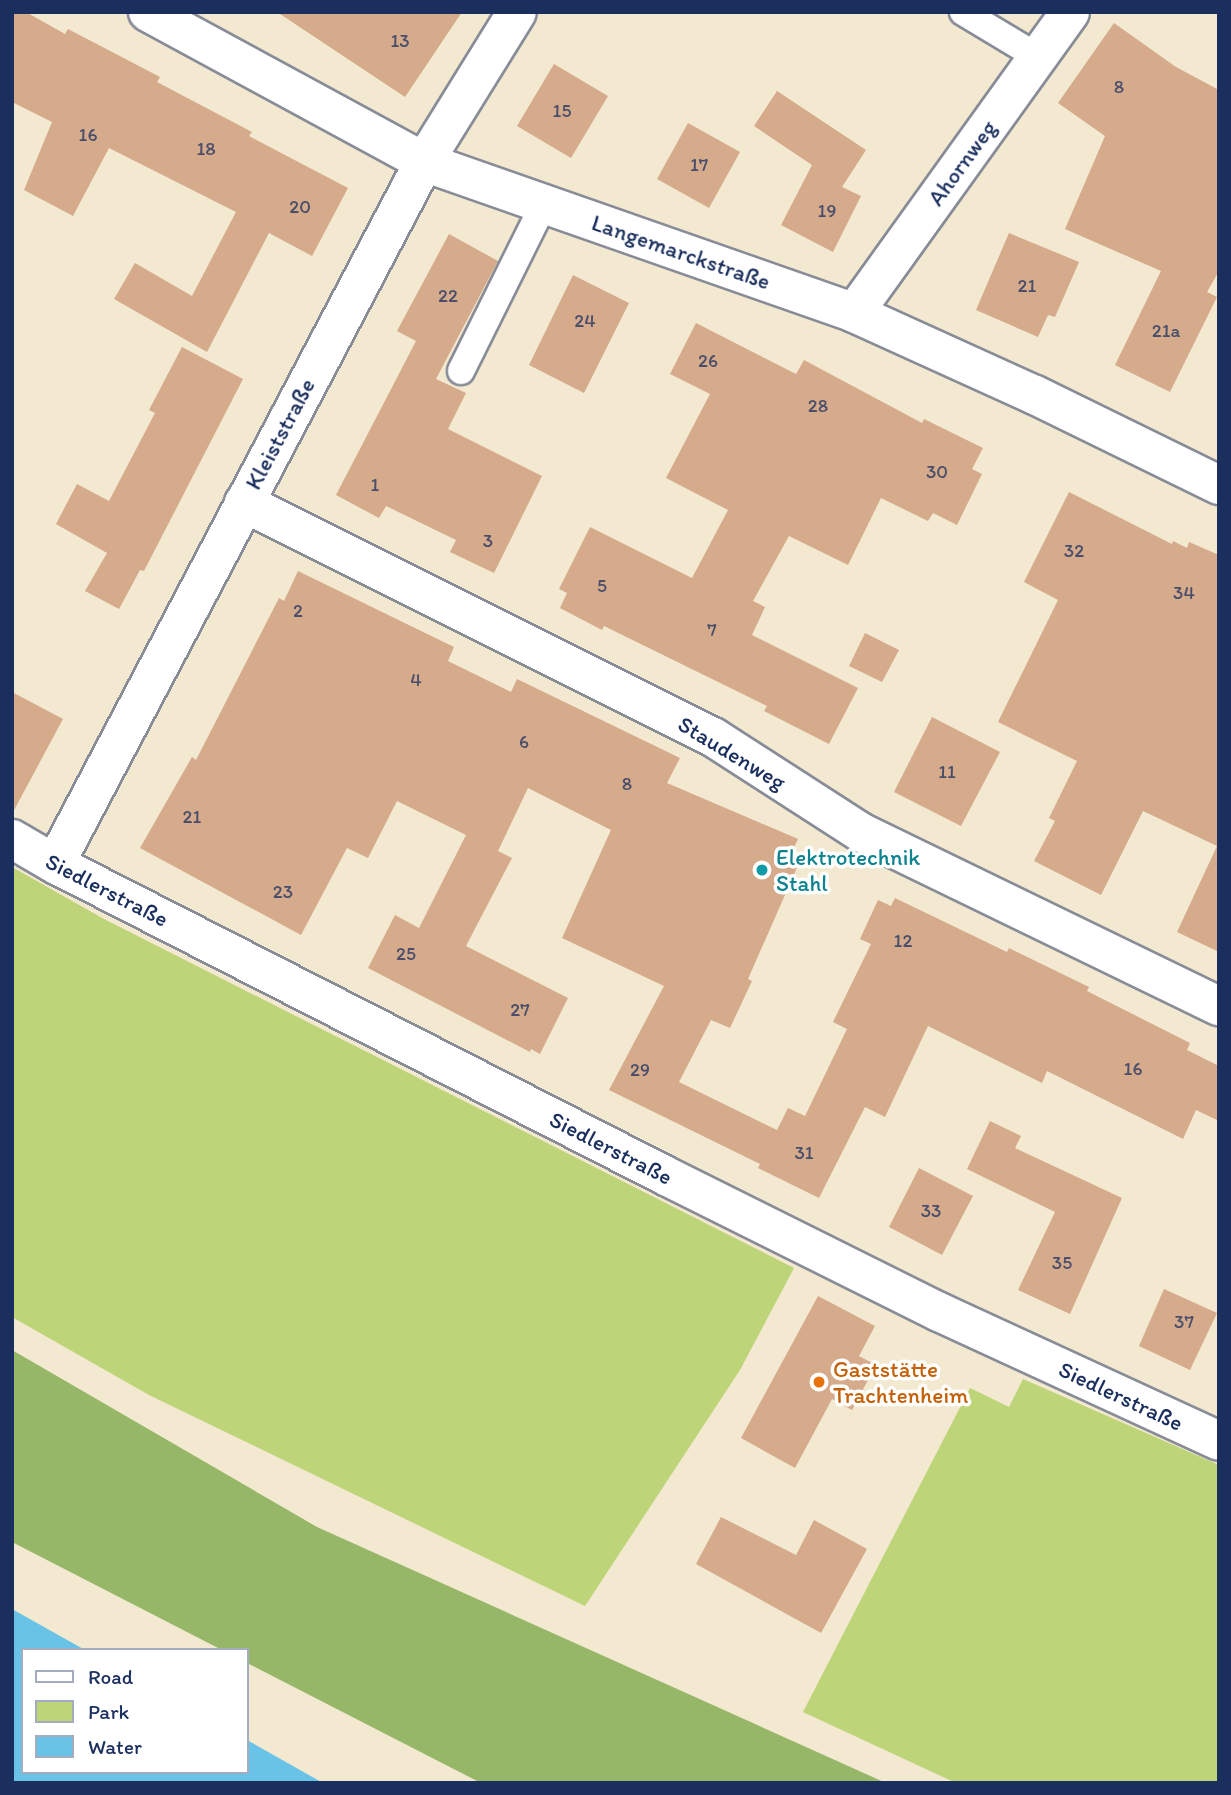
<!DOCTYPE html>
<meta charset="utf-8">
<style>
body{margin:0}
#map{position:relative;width:1231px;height:1795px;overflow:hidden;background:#f3e8d0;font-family:Itim,sans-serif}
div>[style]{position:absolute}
.green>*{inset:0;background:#bdd478}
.forest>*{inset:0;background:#96b668}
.water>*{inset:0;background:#68c3e6}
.building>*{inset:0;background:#d5ab8c}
.roads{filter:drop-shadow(2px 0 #878c97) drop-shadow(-2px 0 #878c97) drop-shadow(0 2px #878c97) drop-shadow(0 -2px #878c97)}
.service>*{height:26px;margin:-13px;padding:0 13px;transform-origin:13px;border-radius:13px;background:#fff}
.minor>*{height:38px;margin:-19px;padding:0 19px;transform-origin:19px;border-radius:19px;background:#fff}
.dots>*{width:19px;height:19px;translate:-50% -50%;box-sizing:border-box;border:4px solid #fff;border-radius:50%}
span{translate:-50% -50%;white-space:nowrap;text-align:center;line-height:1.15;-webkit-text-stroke:7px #fff;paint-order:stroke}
.number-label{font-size:19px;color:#4a4e6a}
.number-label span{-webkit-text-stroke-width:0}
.street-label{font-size:23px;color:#1b2f5e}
.culture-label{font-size:23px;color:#0d838f}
.left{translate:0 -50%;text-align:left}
.food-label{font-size:23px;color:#c56008}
.frame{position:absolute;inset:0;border:14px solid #1b2f5e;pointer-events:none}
.legend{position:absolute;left:21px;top:1648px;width:228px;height:126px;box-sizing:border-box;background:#fff;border:2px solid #a4acbf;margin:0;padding:9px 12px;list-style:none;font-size:21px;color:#1b2f5e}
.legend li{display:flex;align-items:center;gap:14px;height:35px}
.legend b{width:35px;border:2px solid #a4acbf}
</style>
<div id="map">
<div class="green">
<i style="clip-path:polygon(12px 867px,104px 919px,794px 1268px,740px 1370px,585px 1606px,149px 1395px,12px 1317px)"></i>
<i style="clip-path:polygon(1023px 1379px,1219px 1465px,1219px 1783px,956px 1783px,803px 1712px,970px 1388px,1009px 1407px)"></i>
</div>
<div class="forest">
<i style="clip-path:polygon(12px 1350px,317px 1527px,886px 1783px,481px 1783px,247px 1663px,247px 1650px,222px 1650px,12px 1542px)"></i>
</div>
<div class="water">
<i style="clip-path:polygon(12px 1609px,85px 1650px,23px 1650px,23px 1772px,247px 1772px,247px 1740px,323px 1783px,12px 1783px)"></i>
</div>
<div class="building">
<i style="clip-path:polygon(12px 12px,26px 12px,65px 34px,68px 29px,160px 77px,157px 82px,252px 132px,249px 136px,348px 188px,312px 256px,269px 233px,207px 352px,114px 299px,135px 263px,192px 296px,236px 212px,109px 148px,73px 216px,24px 190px,52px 122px,12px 102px)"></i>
<i style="clip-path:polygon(277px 12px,462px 12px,405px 97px)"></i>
<i style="clip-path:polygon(1114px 23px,1176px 67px,1219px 90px,1219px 271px,1207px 292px,1217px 297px,1170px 392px,1115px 365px,1161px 271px,1065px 229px,1105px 136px,1058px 103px)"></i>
<i style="clip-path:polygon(554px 64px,608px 96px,571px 158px,517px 126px)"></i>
<i style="clip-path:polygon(777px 91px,866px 150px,842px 187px,861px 196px,833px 252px,781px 225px,812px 165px,754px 126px)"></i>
<i style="clip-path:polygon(688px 123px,740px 152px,709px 208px,657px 179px)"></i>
<i style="clip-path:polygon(1009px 233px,1079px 262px,1055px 317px,1048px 315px,1038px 337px,976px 310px)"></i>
<i style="clip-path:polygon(449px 234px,498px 261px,436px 379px,466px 393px,448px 429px,542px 476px,494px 573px,450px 552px,456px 540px,386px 506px,379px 518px,336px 495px,416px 341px,397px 331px)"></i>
<i style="clip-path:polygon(573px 275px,629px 303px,584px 393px,529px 365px)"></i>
<i style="clip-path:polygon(696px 323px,796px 374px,804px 360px,922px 423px,924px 419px,983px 448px,972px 469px,982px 474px,957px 525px,933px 513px,928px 521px,881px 498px,848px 565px,789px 536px,753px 601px,765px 607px,752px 635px,858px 688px,829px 744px,764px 711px,767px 706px,604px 626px,602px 630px,560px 608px,567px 593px,559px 589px,590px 527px,692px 578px,728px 510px,666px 478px,710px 394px,670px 374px)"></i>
<i style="clip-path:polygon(182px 347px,243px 379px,144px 571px,140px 570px,119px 609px,85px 591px,107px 553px,56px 524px,77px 484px,109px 501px,155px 413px,149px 410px)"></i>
<i style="clip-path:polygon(1069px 492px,1172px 544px,1173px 541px,1187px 548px,1189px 542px,1219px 555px,1219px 952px,1177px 932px,1217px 846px,1143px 811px,1101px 895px,1034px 861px,1055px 821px,1049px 818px,1077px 761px,998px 722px,1058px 600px,1024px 582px)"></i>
<i style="clip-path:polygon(298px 571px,454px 647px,448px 661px,511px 692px,517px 679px,680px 758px,667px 783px,798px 839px,789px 858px,799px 863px,748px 979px,752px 981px,730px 1028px,711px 1020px,679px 1082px,777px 1130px,788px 1108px,805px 1116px,847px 1029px,833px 1022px,871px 944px,860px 939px,878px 900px,891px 906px,895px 898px,1007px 952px,1009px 948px,1089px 987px,1087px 991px,1190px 1043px,1187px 1050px,1219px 1066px,1219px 1121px,1196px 1110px,1183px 1139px,1047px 1071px,1042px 1083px,928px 1026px,885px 1117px,865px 1107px,819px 1198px,758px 1168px,760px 1164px,609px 1090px,664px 986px,562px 938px,611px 830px,528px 788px,498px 851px,512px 858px,466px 946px,568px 998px,540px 1054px,531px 1049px,530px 1052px,368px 968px,395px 915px,419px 928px,466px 835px,397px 801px,368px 858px,347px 848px,301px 935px,140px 848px,192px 757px,196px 760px,279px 598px,284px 601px)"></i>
<i style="clip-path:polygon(865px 633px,899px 650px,882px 682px,849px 666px)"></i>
<i style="clip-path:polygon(12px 692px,63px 719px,12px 814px)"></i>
<i style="clip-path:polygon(932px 717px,1000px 752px,961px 826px,894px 792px)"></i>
<i style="clip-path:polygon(990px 1121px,1021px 1136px,1015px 1148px,1122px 1198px,1070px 1314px,1018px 1290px,1055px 1212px,967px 1169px)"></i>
<i style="clip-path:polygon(919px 1168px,973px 1196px,942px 1255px,889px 1227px)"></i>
<i style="clip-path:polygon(1164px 1289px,1217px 1313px,1190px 1370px,1139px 1346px)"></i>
<i style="clip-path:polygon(818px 1296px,875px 1326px,859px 1356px,876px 1365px,852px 1410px,832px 1399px,795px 1468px,741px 1438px)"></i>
<i style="clip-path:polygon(721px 1517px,796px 1555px,814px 1520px,867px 1549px,821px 1633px,696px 1564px)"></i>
</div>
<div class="roads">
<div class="service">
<i style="left:963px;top:12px;width:87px;rotate:31deg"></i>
<i style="left:461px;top:371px;width:186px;rotate:-63.6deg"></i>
</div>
<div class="minor">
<i style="left:148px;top:12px;width:314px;rotate:28.5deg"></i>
<i style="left:424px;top:162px;width:456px;rotate:19.3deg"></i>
<i style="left:854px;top:313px;width:199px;rotate:24.4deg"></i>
<i style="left:1035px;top:395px;width:205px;rotate:26.1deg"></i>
<i style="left:854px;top:313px;width:370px;rotate:-54.3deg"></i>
<i style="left:244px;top:503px;width:524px;rotate:26.52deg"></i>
<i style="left:713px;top:737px;width:177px;rotate:32.8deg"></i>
<i style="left:862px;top:833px;width:397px;rotate:25.9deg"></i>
<i style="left:12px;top:839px;width:50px;rotate:30.2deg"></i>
<i style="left:55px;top:864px;width:686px;rotate:27.05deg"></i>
<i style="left:666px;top:1176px;width:305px;rotate:26.5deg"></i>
<i style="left:939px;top:1312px;width:308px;rotate:24.7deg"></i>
<i style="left:55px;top:864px;width:793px;rotate:-62.27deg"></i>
<i style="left:424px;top:162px;width:176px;rotate:-58.2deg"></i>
</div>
</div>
<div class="dots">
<i style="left:762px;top:870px;background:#0f9aa8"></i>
<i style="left:819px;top:1382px;background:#e8710a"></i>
</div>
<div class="number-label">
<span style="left:400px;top:41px">13</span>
<span style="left:1119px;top:87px">8</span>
<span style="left:562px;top:111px">15</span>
<span style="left:88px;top:135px">16</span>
<span style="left:206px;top:149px">18</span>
<span style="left:699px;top:165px">17</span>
<span style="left:300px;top:207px">20</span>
<span style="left:827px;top:211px">19</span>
<span style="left:1027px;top:286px">21</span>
<span style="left:448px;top:296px">22</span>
<span style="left:585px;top:321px">24</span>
<span style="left:1166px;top:331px">21a</span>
<span style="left:708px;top:361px">26</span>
<span style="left:818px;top:406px">28</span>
<span style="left:937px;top:472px">30</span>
<span style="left:375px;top:485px">1</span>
<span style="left:488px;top:541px">3</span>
<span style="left:1074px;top:551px">32</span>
<span style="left:602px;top:586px">5</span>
<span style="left:1184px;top:593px">34</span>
<span style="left:298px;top:611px">2</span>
<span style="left:712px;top:630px">7</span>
<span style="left:416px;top:680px">4</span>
<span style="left:524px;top:742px">6</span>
<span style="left:947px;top:772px">11</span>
<span style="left:627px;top:784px">8</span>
<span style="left:192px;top:817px">21</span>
<span style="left:283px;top:892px">23</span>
<span style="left:903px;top:941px">12</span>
<span style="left:406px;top:954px">25</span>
<span style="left:520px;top:1010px">27</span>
<span style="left:1133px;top:1069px">16</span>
<span style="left:640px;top:1070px">29</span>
<span style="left:804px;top:1153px">31</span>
<span style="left:931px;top:1211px">33</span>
<span style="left:1062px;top:1263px">35</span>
<span style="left:1184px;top:1322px">37</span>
</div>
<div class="street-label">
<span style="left:962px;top:163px;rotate:-54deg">Ahornweg</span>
<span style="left:681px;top:252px;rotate:19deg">Langemarckstraße</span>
<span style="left:280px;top:434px;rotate:-62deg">Kleiststraße</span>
<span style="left:732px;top:753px;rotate:31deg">Staudenweg</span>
<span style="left:107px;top:890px;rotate:27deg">Siedlerstraße</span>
<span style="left:611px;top:1148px;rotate:27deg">Siedlerstraße</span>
<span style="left:1121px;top:1396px;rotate:25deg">Siedlerstraße</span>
</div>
<div class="culture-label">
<span class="left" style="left:776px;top:870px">Elektrotechnik<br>Stahl</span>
</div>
<div class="food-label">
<span class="left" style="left:833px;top:1382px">Gaststätte<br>Trachtenheim</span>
</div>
<div class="frame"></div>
<ul class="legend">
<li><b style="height:9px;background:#fff"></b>Road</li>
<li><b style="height:19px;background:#bdd478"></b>Park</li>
<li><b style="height:19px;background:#68c3e6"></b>Water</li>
</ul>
</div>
